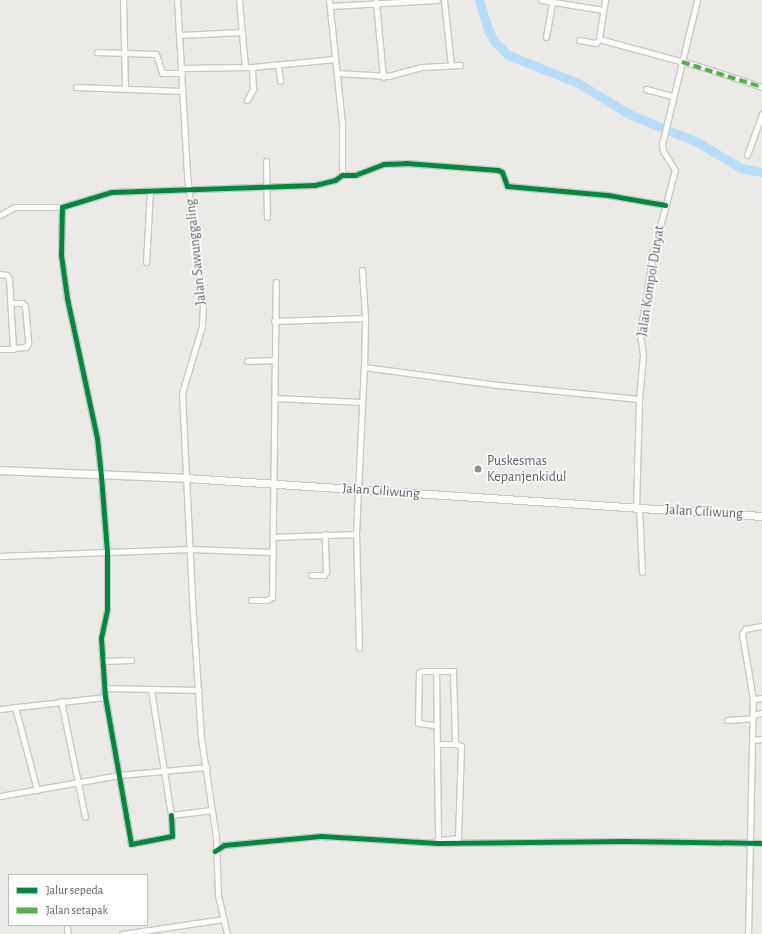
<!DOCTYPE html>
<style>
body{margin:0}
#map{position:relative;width:762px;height:934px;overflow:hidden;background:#ebeae6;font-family:"Alegreya Sans",sans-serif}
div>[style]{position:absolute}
.river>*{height:9px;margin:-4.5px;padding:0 4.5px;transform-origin:4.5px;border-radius:4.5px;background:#b8ddf8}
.roads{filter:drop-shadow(1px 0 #c8c8c8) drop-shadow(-1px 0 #c8c8c8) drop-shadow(0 1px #c8c8c8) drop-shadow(0 -1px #c8c8c8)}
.street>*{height:5px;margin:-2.5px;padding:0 2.5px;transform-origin:2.5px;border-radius:2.5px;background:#fcfcfb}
.secondary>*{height:7px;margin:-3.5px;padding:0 3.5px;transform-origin:3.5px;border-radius:3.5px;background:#fcfcfb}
.quiet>*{height:4px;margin-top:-2px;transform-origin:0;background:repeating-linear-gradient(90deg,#58b04a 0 8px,transparent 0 12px)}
.cycleway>*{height:5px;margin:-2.5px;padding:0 2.5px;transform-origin:2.5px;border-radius:2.5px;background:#00873e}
.dots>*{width:11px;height:11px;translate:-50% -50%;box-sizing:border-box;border:2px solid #fff;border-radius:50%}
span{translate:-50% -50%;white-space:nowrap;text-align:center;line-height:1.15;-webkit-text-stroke:3px #fff;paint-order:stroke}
.street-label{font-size:14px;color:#5b5f64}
.poi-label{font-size:14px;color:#5b5f64}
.left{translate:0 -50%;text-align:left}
.legend{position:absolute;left:8px;top:874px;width:140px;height:52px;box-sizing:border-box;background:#fff;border:1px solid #bdbfc1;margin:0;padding:5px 7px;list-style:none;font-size:12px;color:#5b5f64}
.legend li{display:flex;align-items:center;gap:8px;height:20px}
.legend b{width:20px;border:1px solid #bdbfc1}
</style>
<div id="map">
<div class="river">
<i style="left:479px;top:0;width:31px;rotate:73deg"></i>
<i style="left:488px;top:30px;width:13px;rotate:61deg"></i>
<i style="left:494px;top:41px;width:20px;rotate:45deg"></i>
<i style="left:508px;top:55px;width:75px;rotate:21.8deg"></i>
<i style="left:578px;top:83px;width:60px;rotate:31.3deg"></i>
<i style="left:629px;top:114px;width:74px;rotate:22.4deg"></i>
<i style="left:697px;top:142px;width:51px;rotate:30.6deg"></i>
<i style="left:741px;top:168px;width:21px;rotate:11deg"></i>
</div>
<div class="roads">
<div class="street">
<i style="left:123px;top:0;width:89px;rotate:88.7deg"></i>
<i style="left:177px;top:0;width:176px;rotate:86.7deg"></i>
<i style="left:187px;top:176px;width:131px;rotate:83deg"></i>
<i style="left:203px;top:306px;width:20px;rotate:93deg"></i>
<i style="left:202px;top:326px;width:70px;rotate:106.6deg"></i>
<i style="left:182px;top:393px;width:206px;rotate:87.2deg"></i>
<i style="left:192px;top:599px;width:139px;rotate:86.3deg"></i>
<i style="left:201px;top:738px;width:100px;rotate:81.4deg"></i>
<i style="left:216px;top:837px;width:58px;rotate:88deg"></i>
<i style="left:218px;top:895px;width:40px;rotate:77deg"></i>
<i style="left:239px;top:0;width:67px;rotate:84.9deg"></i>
<i style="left:329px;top:0;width:124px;rotate:84deg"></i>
<i style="left:342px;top:123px;width:52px;rotate:90deg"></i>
<i style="left:444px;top:0;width:65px;rotate:83.9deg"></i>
<i style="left:541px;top:0;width:63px;rotate:9.2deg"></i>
<i style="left:605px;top:0;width:39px;rotate:99deg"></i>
<i style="left:599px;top:39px;width:107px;rotate:15.2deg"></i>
<i style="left:702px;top:67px;width:63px;rotate:18.4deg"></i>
<i style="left:376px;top:2px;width:75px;rotate:84.7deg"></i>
<i style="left:330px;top:6px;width:107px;rotate:-3.2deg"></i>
<i style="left:180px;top:35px;width:62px;rotate:-2.8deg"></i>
<i style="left:546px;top:37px;width:36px;rotate:-80deg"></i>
<i style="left:579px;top:40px;width:17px;rotate:10deg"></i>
<i style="left:596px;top:43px;width:5px;rotate:-53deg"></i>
<i style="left:97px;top:52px;width:59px;rotate:1.9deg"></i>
<i style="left:156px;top:54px;width:20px;rotate:72deg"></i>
<i style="left:162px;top:73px;width:20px"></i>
<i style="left:278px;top:66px;width:15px;rotate:82deg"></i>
<i style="left:182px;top:68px;width:70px;rotate:-0.8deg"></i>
<i style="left:252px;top:67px;width:83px;rotate:-5.5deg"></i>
<i style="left:337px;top:73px;width:51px;rotate:3.4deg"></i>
<i style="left:388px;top:76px;width:35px;rotate:-15deg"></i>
<i style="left:422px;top:67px;width:38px;rotate:-3deg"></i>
<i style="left:76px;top:87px;width:106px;rotate:2.2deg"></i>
<i style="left:646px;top:89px;width:28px;rotate:15deg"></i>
<i style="left:247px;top:100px;width:13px;rotate:-61deg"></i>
<i style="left:253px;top:89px;width:22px;rotate:-93deg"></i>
<i style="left:747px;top:155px;width:44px;rotate:-69.9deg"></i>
<i style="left:266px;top:161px;width:56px;rotate:89deg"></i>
<i style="left:0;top:215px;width:17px;rotate:-28deg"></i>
<i style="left:15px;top:207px;width:47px"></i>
<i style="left:146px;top:262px;width:72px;rotate:-86.8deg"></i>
<i style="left:0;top:274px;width:7px;rotate:8deg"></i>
<i style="left:7px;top:275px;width:4px;rotate:63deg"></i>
<i style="left:9px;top:279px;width:70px;rotate:86.7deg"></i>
<i style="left:13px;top:349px;width:13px;rotate:180deg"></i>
<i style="left:11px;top:303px;width:11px"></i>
<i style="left:22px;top:303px;width:4px;rotate:45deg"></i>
<i style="left:25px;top:306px;width:37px;rotate:85deg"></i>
<i style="left:28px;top:343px;width:4px;rotate:117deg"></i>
<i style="left:26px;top:347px;width:13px;rotate:176deg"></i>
<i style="left:274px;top:321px;width:91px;rotate:-1.9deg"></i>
<i style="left:247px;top:361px;width:27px;rotate:-2deg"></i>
<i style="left:364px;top:367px;width:135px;rotate:7.7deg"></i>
<i style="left:498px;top:385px;width:142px;rotate:5.7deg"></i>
<i style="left:274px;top:398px;width:88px;rotate:2.6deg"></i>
<i style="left:636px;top:508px;width:109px;rotate:-88.4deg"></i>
<i style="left:639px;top:399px;width:44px;rotate:-84.8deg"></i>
<i style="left:643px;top:355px;width:21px;rotate:-98deg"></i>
<i style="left:640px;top:334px;width:82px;rotate:-80.9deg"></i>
<i style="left:653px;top:253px;width:86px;rotate:-75.2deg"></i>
<i style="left:675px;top:170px;width:22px;rotate:-122deg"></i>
<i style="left:663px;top:151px;width:7px;rotate:-98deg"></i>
<i style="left:662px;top:144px;width:148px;rotate:-76.3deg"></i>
<i style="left:639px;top:508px;width:64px;rotate:87.3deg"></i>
<i style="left:273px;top:537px;width:83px;rotate:-2.1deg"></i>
<i style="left:0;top:556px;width:190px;rotate:-2.1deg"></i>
<i style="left:190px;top:549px;width:83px;rotate:2.1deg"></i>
<i style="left:311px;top:575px;width:13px"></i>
<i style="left:324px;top:575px;width:4px;rotate:-56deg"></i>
<i style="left:326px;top:572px;width:38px;rotate:-92deg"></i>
<i style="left:251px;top:600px;width:16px"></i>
<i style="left:267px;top:600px;width:6px;rotate:-31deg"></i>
<i style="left:272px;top:597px;width:315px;rotate:-89.3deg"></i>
<i style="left:359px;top:648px;width:114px;rotate:-91.5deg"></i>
<i style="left:356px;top:534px;width:167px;rotate:-87.3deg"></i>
<i style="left:364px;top:367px;width:49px;rotate:-88.8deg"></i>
<i style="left:365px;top:318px;width:48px;rotate:-93.6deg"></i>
<i style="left:102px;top:661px;width:29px;rotate:-2deg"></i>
<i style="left:436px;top:671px;width:172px;rotate:89.3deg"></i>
<i style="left:105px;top:688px;width:94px;rotate:1.2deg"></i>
<i style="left:151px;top:690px;width:127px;rotate:80.9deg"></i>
<i style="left:171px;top:815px;width:41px;rotate:-7deg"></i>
<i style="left:753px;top:699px;width:9px;rotate:-6deg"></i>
<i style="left:61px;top:701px;width:118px;rotate:78.3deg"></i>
<i style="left:15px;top:707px;width:86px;rotate:75.2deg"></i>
<i style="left:0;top:709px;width:106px;rotate:-6.5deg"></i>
<i style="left:753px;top:715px;width:9px;rotate:-13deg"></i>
<i style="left:727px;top:720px;width:26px;rotate:-4deg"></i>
<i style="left:435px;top:725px;width:17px;rotate:-173deg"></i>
<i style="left:418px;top:723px;width:50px;rotate:-88.9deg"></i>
<i style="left:419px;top:673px;width:4px;rotate:-34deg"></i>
<i style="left:422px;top:671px;width:31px"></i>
<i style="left:453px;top:671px;width:73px;rotate:88.4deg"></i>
<i style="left:753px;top:740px;width:9px;rotate:-6deg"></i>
<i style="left:0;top:796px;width:121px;rotate:-10deg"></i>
<i style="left:119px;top:775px;width:88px;rotate:-5.2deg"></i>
<i style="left:171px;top:815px;width:21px;rotate:87deg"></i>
<i style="left:172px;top:836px;width:42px;rotate:169deg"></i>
<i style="left:131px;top:844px;width:149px;rotate:-100deg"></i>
<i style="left:105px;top:697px;width:59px;rotate:-93.9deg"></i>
<i style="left:101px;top:638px;width:30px;rotate:-78deg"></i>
<i style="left:107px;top:609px;width:57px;rotate:-90deg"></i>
<i style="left:107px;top:552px;width:76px;rotate:-94.5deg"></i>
<i style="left:101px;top:476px;width:38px;rotate:-96deg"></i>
<i style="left:97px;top:438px;width:143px;rotate:-102.1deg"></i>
<i style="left:67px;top:298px;width:43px;rotate:-97.9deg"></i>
<i style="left:61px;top:255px;width:48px;rotate:-88.8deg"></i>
<i style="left:62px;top:207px;width:51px;rotate:-17deg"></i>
<i style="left:111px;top:192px;width:204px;rotate:-2deg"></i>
<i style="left:315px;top:185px;width:21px;rotate:-14deg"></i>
<i style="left:335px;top:180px;width:9px;rotate:-36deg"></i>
<i style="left:342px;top:175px;width:13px"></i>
<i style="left:355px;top:175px;width:30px;rotate:-21deg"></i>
<i style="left:383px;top:164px;width:23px;rotate:-2deg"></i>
<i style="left:406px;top:163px;width:92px;rotate:4.4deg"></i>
<i style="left:498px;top:170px;width:4px;rotate:27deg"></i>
<i style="left:502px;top:172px;width:15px;rotate:70deg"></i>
<i style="left:507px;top:186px;width:101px;rotate:5.1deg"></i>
<i style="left:608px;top:195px;width:58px;rotate:10deg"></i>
<i style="left:437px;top:840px;width:21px;rotate:-5deg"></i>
<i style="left:458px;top:838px;width:92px;rotate:-88.1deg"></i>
<i style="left:461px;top:746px;width:6px;rotate:-162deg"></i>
<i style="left:455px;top:744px;width:17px;rotate:180deg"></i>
<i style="left:215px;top:851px;width:11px;rotate:-34deg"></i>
<i style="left:224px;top:845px;width:97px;rotate:-5.3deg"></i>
<i style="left:321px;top:836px;width:117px;rotate:3.4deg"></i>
<i style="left:438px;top:843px;width:187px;rotate:-0.6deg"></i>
<i style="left:625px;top:841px;width:137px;rotate:0.8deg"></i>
<i style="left:67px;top:928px;width:6px;rotate:81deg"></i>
<i style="left:122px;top:934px;width:103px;rotate:-8.4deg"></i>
<i style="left:748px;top:934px;width:235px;rotate:-88.8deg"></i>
<i style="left:753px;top:699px;width:66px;rotate:-99.6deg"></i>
<i style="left:742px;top:634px;width:6px;rotate:-59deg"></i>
<i style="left:745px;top:629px;width:17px;rotate:-10deg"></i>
</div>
<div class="secondary">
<i style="left:0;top:470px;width:187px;rotate:2.4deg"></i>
<i style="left:187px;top:478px;width:576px;rotate:3.78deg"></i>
</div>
</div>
<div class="quiet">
<i style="left:682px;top:62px;width:84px;rotate:17.4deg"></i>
</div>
<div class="cycleway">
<i style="left:171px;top:815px;width:21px;rotate:87deg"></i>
<i style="left:172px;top:836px;width:42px;rotate:169deg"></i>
<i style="left:131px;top:844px;width:149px;rotate:-100deg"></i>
<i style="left:105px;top:697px;width:59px;rotate:-93.9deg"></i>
<i style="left:101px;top:638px;width:30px;rotate:-78deg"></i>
<i style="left:107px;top:609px;width:57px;rotate:-90deg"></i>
<i style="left:107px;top:552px;width:76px;rotate:-94.5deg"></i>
<i style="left:101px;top:476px;width:38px;rotate:-96deg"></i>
<i style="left:97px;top:438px;width:143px;rotate:-102.1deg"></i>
<i style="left:67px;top:298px;width:43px;rotate:-97.9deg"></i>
<i style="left:61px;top:255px;width:48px;rotate:-88.8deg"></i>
<i style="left:62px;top:207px;width:51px;rotate:-17deg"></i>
<i style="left:111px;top:192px;width:204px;rotate:-2deg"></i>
<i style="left:315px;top:185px;width:21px;rotate:-14deg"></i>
<i style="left:335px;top:180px;width:9px;rotate:-36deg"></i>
<i style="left:342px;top:175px;width:13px"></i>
<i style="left:355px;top:175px;width:30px;rotate:-21deg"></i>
<i style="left:383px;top:164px;width:23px;rotate:-2deg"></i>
<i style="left:406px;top:163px;width:92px;rotate:4.4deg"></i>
<i style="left:498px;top:170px;width:4px;rotate:27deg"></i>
<i style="left:502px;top:172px;width:15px;rotate:70deg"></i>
<i style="left:507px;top:186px;width:101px;rotate:5.1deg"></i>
<i style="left:608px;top:195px;width:58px;rotate:10deg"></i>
<i style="left:215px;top:851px;width:11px;rotate:-34deg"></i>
<i style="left:224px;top:845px;width:97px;rotate:-5.3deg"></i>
<i style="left:321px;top:836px;width:117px;rotate:3.4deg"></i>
<i style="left:438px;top:843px;width:187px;rotate:-0.6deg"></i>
<i style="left:625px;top:841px;width:137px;rotate:0.8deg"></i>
</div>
<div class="dots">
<i style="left:478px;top:469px;background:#8d9092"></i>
</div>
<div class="street-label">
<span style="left:196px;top:252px;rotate:-96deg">Jalan Sawunggaling</span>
<span style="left:651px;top:281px;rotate:-81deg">Jalan Kompol Duryat</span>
<span style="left:381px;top:491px;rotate:4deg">Jalan Ciliwung</span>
<span style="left:704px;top:512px;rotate:3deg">Jalan Ciliwung</span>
</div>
<div class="poi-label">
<span class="left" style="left:487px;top:469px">Puskesmas<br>Kepanjenkidul</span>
</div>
<ul class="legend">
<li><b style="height:5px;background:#00873e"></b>Jalur sepeda</li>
<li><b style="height:5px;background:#58b04a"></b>Jalan setapak</li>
</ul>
</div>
